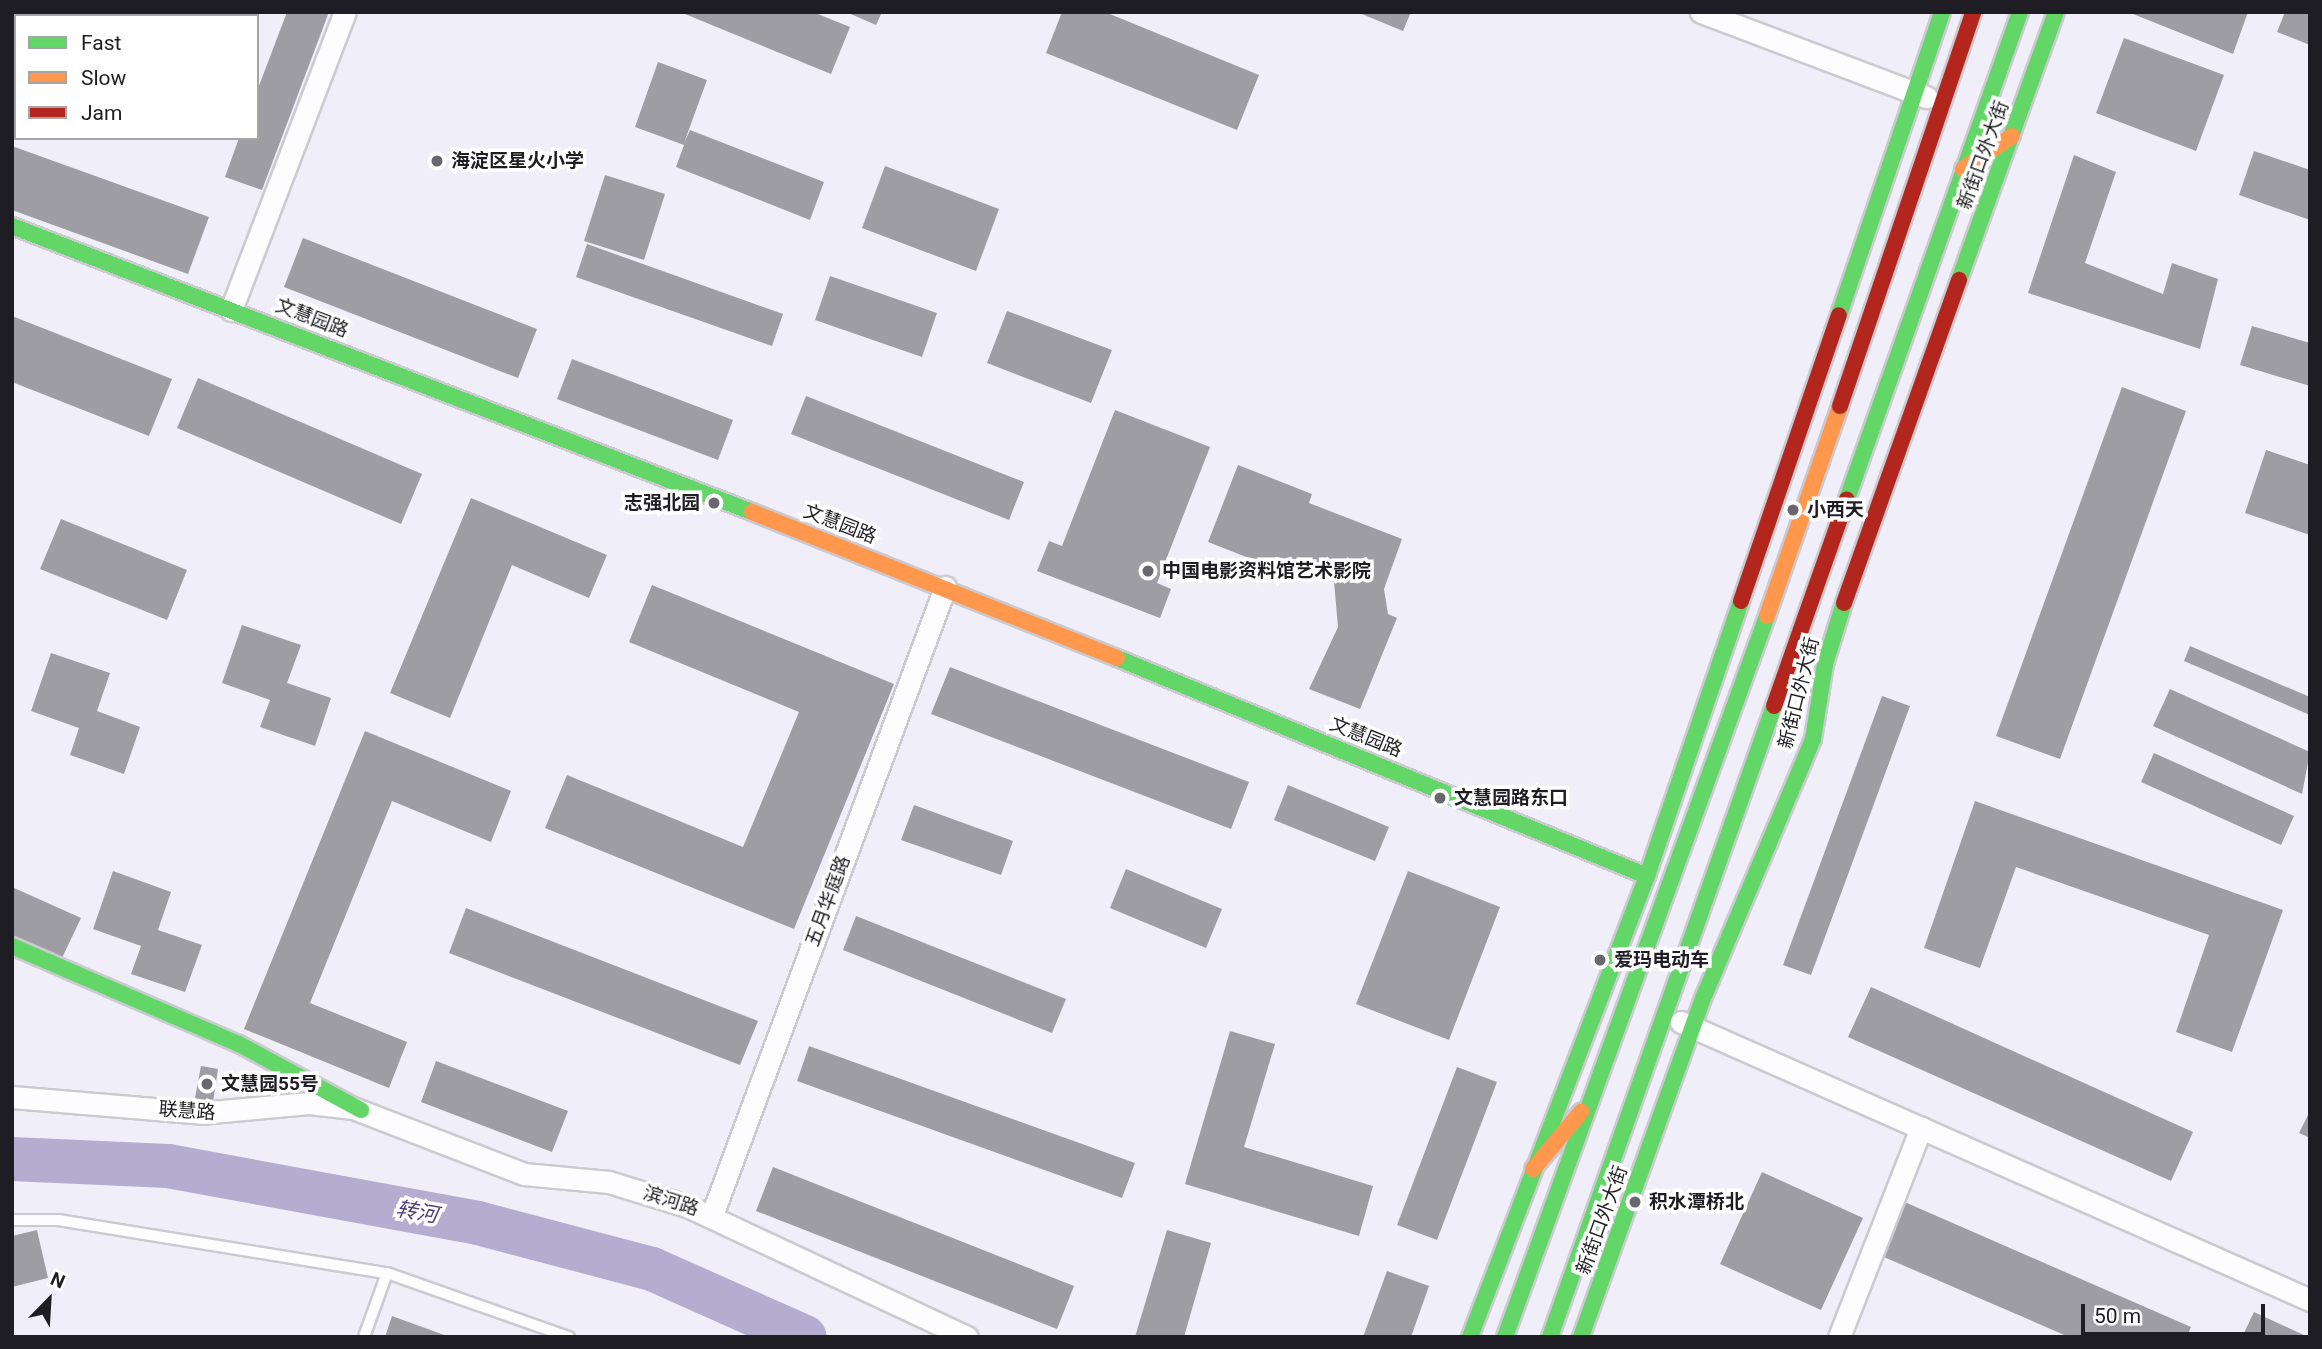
<!DOCTYPE html>
<meta charset="utf-8">
<style>
body{margin:0}
#map{position:relative;width:2322px;height:1349px;overflow:hidden;background:#f0eef8;font-family:Roboto,"Noto Sans SC",sans-serif}
div>[style]{position:absolute}
.river>*{height:44px;margin:-22px;padding:0 22px;transform-origin:22px;border-radius:22px;background:#b4adcf}
.building>*{inset:0;background:#9f9da4}
.roads{filter:drop-shadow(2px 0 #cbcad1) drop-shadow(-2px 0 #cbcad1) drop-shadow(0 2px #cbcad1) drop-shadow(0 -2px #cbcad1)}
.lane>*{height:10px;margin:-5px;padding:0 5px;transform-origin:5px;border-radius:5px;background:#fdfcfe}
.street>*{height:21px;margin:-10.5px;padding:0 10.5px;transform-origin:10.5px;border-radius:10.5px;background:#fdfcfe}
.fast>*{height:16px;margin:-8px;padding:0 8px;transform-origin:8px;border-radius:8px;background:#63d668}
.slow>*{height:16px;margin:-8px;padding:0 8px;transform-origin:8px;border-radius:8px;background:#ff974d}
.jam>*{height:16px;margin:-8px;padding:0 8px;transform-origin:8px;border-radius:8px;background:#b3261e}
.dots>*{width:19px;height:19px;translate:-50% -50%;box-sizing:border-box;border:4px solid #fff;border-radius:50%}
span{translate:-50% -50%;white-space:nowrap;text-align:center;line-height:1.15;-webkit-text-stroke:7px #fff;paint-order:stroke}
.street-label{font-size:19px;color:#1e1d23}
.poi-label{font-size:19px;color:#1e1d23;font-weight:700}
.left{translate:0 -50%;text-align:left}
.right{translate:-100% -50%;text-align:right}
.water-label{font-size:21px;color:#4c3b76;font-style:italic}
.frame{position:absolute;inset:0;border:14px solid #1e1d23;pointer-events:none}
.legend{position:absolute;left:14px;top:14px;width:245px;height:126px;box-sizing:border-box;background:#fff;border:2px solid #a5a5a7;margin:0;padding:9px 12px;list-style:none;font-size:21px;color:#1e1d23}
.legend li{display:flex;align-items:center;gap:14px;height:35px}
.legend b{width:35px;border:2px solid #a5a5a7}
.north{position:absolute;left:14px;top:1265px;width:70px;height:70px;-webkit-text-stroke:5px #fff;paint-order:stroke;rotate:24deg;font-size:19px;font-weight:700;line-height:28px;text-align:center;color:#1e1d23}
.north::after{content:'';display:block;margin:auto;width:24px;height:32px;background:#1e1d23;clip-path:polygon(50% 0,100% 100%,50% 72%,0 100%)}
.scale{position:absolute;left:2081px;top:1304px;width:184px;height:32px;box-sizing:border-box;border:4px solid #1e1d23;border-top:0;padding-left:9px;font-size:21px;line-height:24px;white-space:nowrap;color:#1e1d23;-webkit-text-stroke:5px #fff;paint-order:stroke}
</style>
<div id="map">
<div class="river">
<i style="left:12px;top:1159px;width:156px;rotate:2.6deg"></i>
<i style="left:168px;top:1166px;width:315px;rotate:10.4deg"></i>
<i style="left:478px;top:1223px;width:180px;rotate:14.8deg"></i>
<i style="left:652px;top:1269px;width:167px;rotate:24deg"></i>
</div>
<div class="building">
<i style="clip-path:polygon(287px 12px,329px 12px,262px 190px,225px 177px,239px 138px,257px 138px,257px 91px)"></i>
<i style="clip-path:polygon(680px 12px,813px 12px,850px 27px,831px 74px)"></i>
<i style="clip-path:polygon(846px 12px,882px 12px,876px 25px)"></i>
<i style="clip-path:polygon(1062px 12px,1105px 12px,1259px 75px,1237px 130px,1046px 53px)"></i>
<i style="clip-path:polygon(1357px 12px,1411px 12px,1403px 31px)"></i>
<i style="clip-path:polygon(2128px 12px,2248px 12px,2233px 54px)"></i>
<i style="clip-path:polygon(2285px 12px,2310px 12px,2310px 45px,2277px 32px)"></i>
<i style="clip-path:polygon(2124px 38px,2224px 75px,2196px 151px,2096px 113px)"></i>
<i style="clip-path:polygon(658px 62px,707px 80px,684px 143px,690px 130px,824px 182px,810px 220px,676px 167px,684px 145px,635px 127px)"></i>
<i style="clip-path:polygon(12px 146px,209px 217px,188px 274px,12px 210px)"></i>
<i style="clip-path:polygon(2254px 151px,2310px 170px,2310px 220px,2239px 195px)"></i>
<i style="clip-path:polygon(2074px 155px,2116px 172px,2085px 263px,2163px 294px,2172px 263px,2218px 279px,2200px 349px,2028px 293px)"></i>
<i style="clip-path:polygon(885px 166px,999px 209px,976px 271px,862px 228px)"></i>
<i style="clip-path:polygon(605px 175px,665px 194px,644px 260px,584px 241px)"></i>
<i style="clip-path:polygon(303px 238px,537px 329px,518px 378px,284px 287px)"></i>
<i style="clip-path:polygon(587px 244px,783px 314px,772px 346px,576px 277px)"></i>
<i style="clip-path:polygon(830px 276px,937px 313px,922px 357px,815px 320px)"></i>
<i style="clip-path:polygon(1007px 311px,1112px 350px,1091px 403px,987px 363px)"></i>
<i style="clip-path:polygon(12px 316px,172px 379px,149px 436px,12px 382px)"></i>
<i style="clip-path:polygon(2252px 326px,2310px 343px,2310px 386px,2240px 365px)"></i>
<i style="clip-path:polygon(572px 359px,733px 420px,718px 460px,557px 399px)"></i>
<i style="clip-path:polygon(198px 378px,422px 474px,401px 524px,177px 428px)"></i>
<i style="clip-path:polygon(2122px 387px,2186px 411px,2060px 759px,1996px 736px)"></i>
<i style="clip-path:polygon(806px 396px,1024px 482px,1009px 520px,791px 434px)"></i>
<i style="clip-path:polygon(1115px 410px,1210px 447px,1157px 583px,1171px 589px,1160px 618px,1037px 571px,1049px 541px,1062px 546px)"></i>
<i style="clip-path:polygon(2266px 450px,2310px 465px,2310px 535px,2245px 513px)"></i>
<i style="clip-path:polygon(1238px 465px,1312px 494px,1309px 503px,1402px 539px,1384px 589px,1388px 614px,1397px 618px,1360px 709px,1309px 689px,1338px 627px,1334px 582px,1286px 563px,1282px 571px,1208px 542px)"></i>
<i style="clip-path:polygon(471px 498px,607px 555px,589px 598px,512px 565px,450px 718px,390px 693px)"></i>
<i style="clip-path:polygon(61px 519px,187px 570px,167px 620px,40px 569px)"></i>
<i style="clip-path:polygon(652px 585px,894px 684px,794px 929px,545px 828px,567px 775px,743px 847px,799px 712px,629px 642px)"></i>
<i style="clip-path:polygon(242px 625px,301px 645px,287px 683px,331px 698px,315px 746px,260px 727px,270px 700px,222px 683px)"></i>
<i style="clip-path:polygon(2190px 646px,2310px 697px,2310px 715px,2184px 661px)"></i>
<i style="clip-path:polygon(51px 653px,110px 673px,97px 711px,140px 727px,124px 774px,70px 755px,79px 728px,31px 711px)"></i>
<i style="clip-path:polygon(950px 667px,1249px 782px,1231px 829px,931px 714px)"></i>
<i style="clip-path:polygon(2170px 689px,2310px 752px,2302px 794px,2153px 726px)"></i>
<i style="clip-path:polygon(1882px 696px,1910px 706px,1811px 975px,1783px 965px)"></i>
<i style="clip-path:polygon(365px 731px,511px 791px,491px 842px,392px 801px,310px 1003px,407px 1042px,389px 1088px,244px 1029px)"></i>
<i style="clip-path:polygon(2154px 753px,2294px 816px,2281px 845px,2141px 782px)"></i>
<i style="clip-path:polygon(1288px 785px,1389px 827px,1375px 861px,1274px 820px)"></i>
<i style="clip-path:polygon(1975px 801px,2283px 910px,2232px 1052px,2176px 1032px,2209px 935px,2016px 867px,1980px 968px,1924px 948px)"></i>
<i style="clip-path:polygon(914px 805px,1013px 841px,1001px 875px,901px 840px)"></i>
<i style="clip-path:polygon(1126px 869px,1222px 909px,1206px 948px,1110px 908px)"></i>
<i style="clip-path:polygon(113px 871px,171px 892px,158px 930px,202px 945px,185px 992px,131px 974px,141px 946px,93px 929px)"></i>
<i style="clip-path:polygon(1408px 871px,1500px 907px,1449px 1040px,1356px 1004px)"></i>
<i style="clip-path:polygon(12px 887px,81px 918px,62px 958px,12px 935px)"></i>
<i style="clip-path:polygon(466px 908px,758px 1021px,740px 1065px,449px 953px)"></i>
<i style="clip-path:polygon(856px 916px,1066px 999px,1052px 1033px,843px 950px)"></i>
<i style="clip-path:polygon(1871px 987px,2193px 1132px,2171px 1181px,1848px 1037px)"></i>
<i style="clip-path:polygon(1230px 1031px,1275px 1044px,1244px 1147px,1373px 1186px,1359px 1236px,1185px 1184px)"></i>
<i style="clip-path:polygon(809px 1046px,1135px 1163px,1122px 1198px,797px 1081px)"></i>
<i style="clip-path:polygon(436px 1061px,568px 1111px,552px 1152px,421px 1102px)"></i>
<i style="clip-path:polygon(201px 1066px,218px 1069px,213px 1102px,195px 1098px)"></i>
<i style="clip-path:polygon(1457px 1067px,1497px 1082px,1437px 1240px,1397px 1225px)"></i>
<i style="clip-path:polygon(2310px 1111px,2310px 1138px,2299px 1133px)"></i>
<i style="clip-path:polygon(773px 1167px,1074px 1286px,1057px 1329px,756px 1211px)"></i>
<i style="clip-path:polygon(1762px 1172px,1863px 1218px,1821px 1310px,1720px 1264px)"></i>
<i style="clip-path:polygon(1900px 1200px,2191px 1327px,2187px 1337px,2069px 1337px,1877px 1254px)"></i>
<i style="clip-path:polygon(37px 1230px,48px 1278px,12px 1287px,12px 1236px)"></i>
<i style="clip-path:polygon(1167px 1230px,1211px 1243px,1184px 1337px,1135px 1337px)"></i>
<i style="clip-path:polygon(1387px 1271px,1429px 1286px,1411px 1337px,1363px 1337px)"></i>
<i style="clip-path:polygon(2254px 1312px,2308px 1337px,2242px 1337px)"></i>
<i style="clip-path:polygon(392px 1316px,447px 1336px,447px 1337px,385px 1337px)"></i>
</div>
<div class="roads">
<div class="lane">
<i style="left:12px;top:1220px;width:46px"></i>
<i style="left:58px;top:1220px;width:333px;rotate:9.2deg"></i>
<i style="left:387px;top:1273px;width:193px;rotate:19.4deg"></i>
<i style="left:364px;top:1337px;width:68px;rotate:-70.2deg"></i>
</div>
<div class="street">
<i style="left:1701px;top:12px;width:241px;rotate:20.7deg"></i>
<i style="left:231px;top:310px;width:319px;rotate:-69.1deg"></i>
<i style="left:1681px;top:1022px;width:688px;rotate:23.84deg"></i>
<i style="left:12px;top:1097px;width:190px;rotate:4.8deg"></i>
<i style="left:201px;top:1113px;width:108px;rotate:-5.3deg"></i>
<i style="left:309px;top:1103px;width:44px;rotate:6.5deg"></i>
<i style="left:353px;top:1108px;width:183px;rotate:21.1deg"></i>
<i style="left:524px;top:1174px;width:85px;rotate:5.4deg"></i>
<i style="left:609px;top:1182px;width:82px;rotate:17.1deg"></i>
<i style="left:687px;top:1206px;width:309px;rotate:25.1deg"></i>
<i style="left:712px;top:1215px;width:670px;rotate:-69.64deg"></i>
<i style="left:1839px;top:1337px;width:225px;rotate:-68.6deg"></i>
</div>
<div class="fast">
<i style="left:12px;top:226px;width:793px;rotate:21.13deg"></i>
<i style="left:1959px;top:280px;width:285px;rotate:-70.1deg"></i>
<i style="left:1839px;top:315px;width:320px;rotate:-71.2deg"></i>
<i style="left:1847px;top:499px;width:517px;rotate:-70.44deg"></i>
<i style="left:1117px;top:658px;width:573px;rotate:22.36deg"></i>
<i style="left:12px;top:946px;width:247px;rotate:23.4deg"></i>
<i style="left:239px;top:1044px;width:139px;rotate:28.4deg"></i>
<i style="left:1470px;top:1337px;width:494px;rotate:-69deg"></i>
<i style="left:1647px;top:876px;width:291px;rotate:-71.1deg"></i>
<i style="left:1505px;top:1337px;width:767px;rotate:-70.03deg"></i>
<i style="left:1550px;top:1337px;width:670px;rotate:-70.46deg"></i>
<i style="left:1581px;top:1337px;width:363px;rotate:-70.2deg"></i>
<i style="left:1704px;top:996px;width:279px;rotate:-67deg"></i>
<i style="left:1813px;top:739px;width:76px;rotate:-80.9deg"></i>
<i style="left:1825px;top:664px;width:64px;rotate:-72.7deg"></i>
</div>
<div class="slow">
<i style="left:1963px;top:169px;width:59px;rotate:-34deg"></i>
<i style="left:752px;top:512px;width:393px;rotate:21.8deg"></i>
<i style="left:1767px;top:616px;width:222px;rotate:-70.8deg"></i>
<i style="left:1533px;top:1169px;width:75px;rotate:-49.9deg"></i>
</div>
<div class="jam">
<i style="left:1840px;top:406px;width:416px;rotate:-71.3deg"></i>
<i style="left:1741px;top:601px;width:302px;rotate:-71.1deg"></i>
<i style="left:1844px;top:603px;width:343px;rotate:-70.4deg"></i>
<i style="left:1774px;top:706px;width:219px;rotate:-70.6deg"></i>
</div>
</div>
<div class="dots">
<i style="left:437px;top:161px;background:#68666e"></i>
<i style="left:714px;top:503px;background:#68666e"></i>
<i style="left:1793px;top:510px;background:#68666e"></i>
<i style="left:1148px;top:571px;background:#68666e"></i>
<i style="left:1440px;top:798px;background:#68666e"></i>
<i style="left:1600px;top:960px;background:#68666e"></i>
<i style="left:207px;top:1084px;background:#68666e"></i>
<i style="left:1635px;top:1202px;background:#68666e"></i>
</div>
<div class="street-label">
<span style="left:1983px;top:155px;rotate:-70deg">新街口外大街</span>
<span style="left:312px;top:318px;rotate:21deg">文慧园路</span>
<span style="left:840px;top:524px;rotate:21deg">文慧园路</span>
<span style="left:1799px;top:693px;rotate:-76deg">新街口外大街</span>
<span style="left:1366px;top:737px;rotate:22deg">文慧园路</span>
<span style="left:828px;top:901px;rotate:-70deg">五月华庭路</span>
<span style="left:187px;top:1111px;rotate:4deg">联慧路</span>
<span style="left:671px;top:1201px;rotate:18deg">滨河路</span>
<span style="left:1602px;top:1220px;rotate:-70deg">新街口外大街</span>
</div>
<div class="poi-label">
<span class="left" style="left:451px;top:161px">海淀区星火小学</span>
<span class="right" style="left:700px;top:503px">志强北园</span>
<span class="left" style="left:1807px;top:510px">小西天</span>
<span class="left" style="left:1162px;top:571px">中国电影资料馆艺术影院</span>
<span class="left" style="left:1454px;top:798px">文慧园路东口</span>
<span class="left" style="left:1614px;top:960px">爱玛电动车</span>
<span class="left" style="left:221px;top:1084px">文慧园55号</span>
<span class="left" style="left:1649px;top:1202px">积水潭桥北</span>
</div>
<div class="water-label">
<span style="left:417px;top:1212px;rotate:10deg">转河</span>
</div>
<div class="frame"></div>
<ul class="legend">
<li><b style="height:9px;background:#63d668"></b>Fast</li>
<li><b style="height:9px;background:#ff974d"></b>Slow</li>
<li><b style="height:9px;background:#b3261e"></b>Jam</li>
</ul>
<div class="north">N</div>
<div class="scale">50 m</div>
</div>
